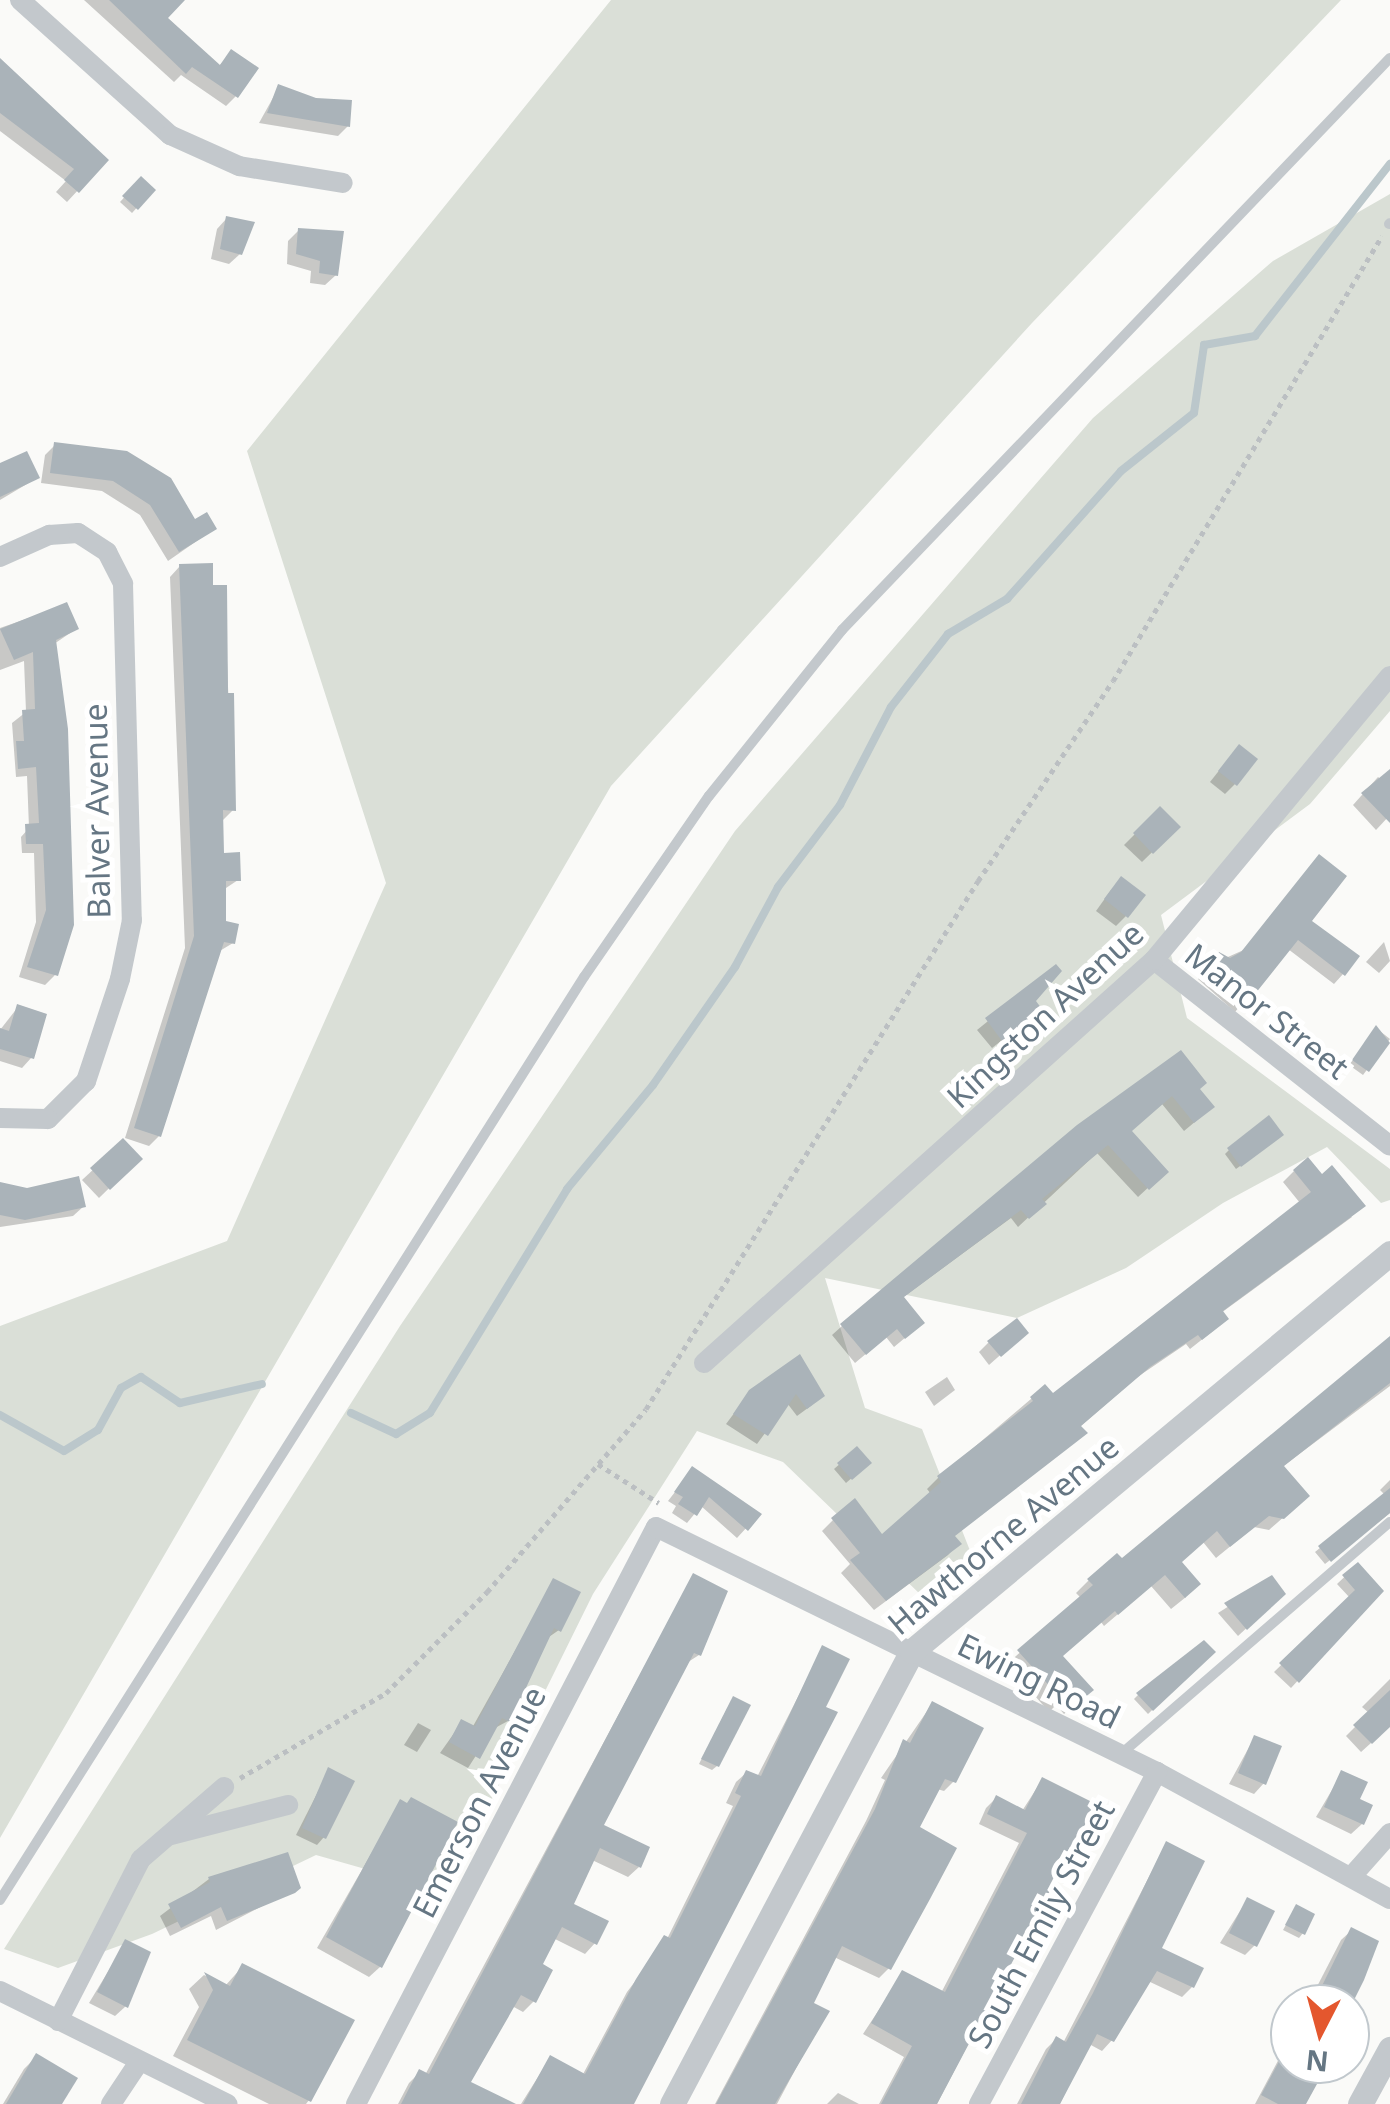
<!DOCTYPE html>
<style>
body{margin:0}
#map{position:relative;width:1390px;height:2104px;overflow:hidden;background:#fafaf8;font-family:"Noto Sans",sans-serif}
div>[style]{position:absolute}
.green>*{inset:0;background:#dadfd7}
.shadow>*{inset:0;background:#0003}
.stream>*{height:8px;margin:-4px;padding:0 4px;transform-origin:4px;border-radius:4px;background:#bbc7cb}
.building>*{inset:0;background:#aab3b9}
.path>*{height:5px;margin-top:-2.5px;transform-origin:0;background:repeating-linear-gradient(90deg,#bbbfc2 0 5px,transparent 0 10px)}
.service>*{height:10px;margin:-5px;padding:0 5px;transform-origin:5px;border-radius:5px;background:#c3c8cc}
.minor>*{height:20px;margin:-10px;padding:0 10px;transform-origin:10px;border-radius:10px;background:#c3c8cc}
.tertiary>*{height:25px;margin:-12.5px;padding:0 12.5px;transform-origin:12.5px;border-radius:12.5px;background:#c3c8cc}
span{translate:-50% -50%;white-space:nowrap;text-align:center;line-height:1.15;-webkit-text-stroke:10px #fff;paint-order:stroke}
.street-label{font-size:32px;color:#657683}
.north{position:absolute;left:1270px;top:1984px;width:100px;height:100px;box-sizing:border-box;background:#fff;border:2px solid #c1c8cd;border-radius:50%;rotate:186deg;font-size:28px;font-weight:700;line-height:40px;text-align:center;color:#657683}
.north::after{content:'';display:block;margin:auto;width:35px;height:45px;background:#e4572e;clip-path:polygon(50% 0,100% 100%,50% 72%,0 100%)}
</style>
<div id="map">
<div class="green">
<i style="clip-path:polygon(611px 0,1341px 0,1032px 323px,611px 786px,0 1838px,0 1326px,227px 1241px,386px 883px,247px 451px)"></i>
<i style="clip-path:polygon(1390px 194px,1390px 711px,1310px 804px,1161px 915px,1187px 1018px,1390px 1169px,1390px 1200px,1381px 1203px,1327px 1147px,1223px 1203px,1126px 1268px,1017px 1318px,825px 1278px,865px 1408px,922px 1429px,980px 1576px,921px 1595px,783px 1462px,697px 1431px,593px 1594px,446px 1892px,316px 1855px,152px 1934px,58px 1968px,4px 1949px,400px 1326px,735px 831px,1093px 418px,1273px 261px)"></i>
</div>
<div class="shadow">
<i style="clip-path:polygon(84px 0,149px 0,218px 67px,231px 53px,236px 96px,226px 106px,181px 75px,174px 82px)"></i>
<i style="clip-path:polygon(0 60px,106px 160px,67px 202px,56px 192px,66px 181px,0 131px)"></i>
<i style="clip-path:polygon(279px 87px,348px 126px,338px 136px,259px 123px)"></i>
<i style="clip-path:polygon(141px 179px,153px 190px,132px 213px,120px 202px)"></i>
<i style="clip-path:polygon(227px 218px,240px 254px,229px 264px,211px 259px,217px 229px)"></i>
<i style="clip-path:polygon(299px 230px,336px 275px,325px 285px,310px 283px,311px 271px,287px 264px,288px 241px)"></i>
<i style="clip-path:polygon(55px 445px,194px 522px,214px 529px,168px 561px,140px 515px,102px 491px,41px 483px,45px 455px)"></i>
<i style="clip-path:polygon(0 466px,37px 478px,0 500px)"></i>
<i style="clip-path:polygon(180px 566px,211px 588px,224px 587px,233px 810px,223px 820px,222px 855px,238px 880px,223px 890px,224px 923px,233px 943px,218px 952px,159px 1136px,149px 1146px,125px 1138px,185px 948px,170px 577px)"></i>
<i style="clip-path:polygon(66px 605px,76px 629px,54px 644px,55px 975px,45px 985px,19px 977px,36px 922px,34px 853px,22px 853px,21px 837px,29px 828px,27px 776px,16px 777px,12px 723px,26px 712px,24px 661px,0 670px,0 628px)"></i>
<i style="clip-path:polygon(1229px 758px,1235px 784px,1225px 794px,1210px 782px)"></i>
<i style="clip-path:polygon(1378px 777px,1390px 787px,1390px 815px,1376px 830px,1353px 805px)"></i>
<i style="clip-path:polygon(1160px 809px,1178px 827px,1142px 862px,1124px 845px)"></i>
<i style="clip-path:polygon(1111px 890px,1126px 916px,1116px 926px,1096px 911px)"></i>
<i style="clip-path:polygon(1308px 921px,1343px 974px,1334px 984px,1288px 949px,1235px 1012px,1198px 979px,1210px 965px)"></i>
<i style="clip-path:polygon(1384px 942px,1390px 961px,1379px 973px,1366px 962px)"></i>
<i style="clip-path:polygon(1055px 967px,1033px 1001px,1035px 1025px,1006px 1047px,1001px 1041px,992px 1048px,977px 1030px)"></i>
<i style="clip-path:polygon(18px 1007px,32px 1057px,22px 1068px,0 1061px,0 1030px)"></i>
<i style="clip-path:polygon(1376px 1028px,1390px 1039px,1363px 1075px,1349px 1065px)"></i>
<i style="clip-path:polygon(1181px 1054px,1202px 1116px,1184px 1131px,1162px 1104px,1129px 1132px,1165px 1172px,1138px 1197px,1097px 1153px,1018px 1227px,1011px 1218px,902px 1298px,912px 1332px,894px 1347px,886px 1337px,855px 1363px,832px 1335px,842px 1326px)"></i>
<i style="clip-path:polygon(1277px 1139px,1236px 1169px,1225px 1154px,1229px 1150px)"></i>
<i style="clip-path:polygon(123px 1142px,139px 1159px,99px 1198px,82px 1180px)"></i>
<i style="clip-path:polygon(1294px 1171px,1352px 1217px,1221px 1313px,1214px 1330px,1190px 1349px,1186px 1344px,1136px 1378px,953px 1537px,958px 1544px,948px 1555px,874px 1610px,841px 1573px,850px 1564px,822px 1531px,833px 1520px,882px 1538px,931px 1494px,927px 1489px,938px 1478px,1045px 1387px,1052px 1396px,1300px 1203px,1283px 1182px)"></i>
<i style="clip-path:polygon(0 1184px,84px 1206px,73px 1216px,0 1227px)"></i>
<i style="clip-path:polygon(1390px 1339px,1390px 1386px,1282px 1467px,1294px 1508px,1269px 1530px,1254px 1527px,1216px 1558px,1203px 1542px,1179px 1562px,1186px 1597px,1171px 1609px,1151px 1586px,1104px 1626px,1101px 1622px,1060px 1657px,1090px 1690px,1064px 1714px,1056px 1705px,1049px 1712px,1007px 1664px,1081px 1598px,1076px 1593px,1089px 1580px,1122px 1562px)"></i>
<i style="clip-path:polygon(989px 1342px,1015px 1342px,989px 1365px,979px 1352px)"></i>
<i style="clip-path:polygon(799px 1357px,812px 1405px,797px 1416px,787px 1403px,757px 1444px,726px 1424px,750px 1392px)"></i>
<i style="clip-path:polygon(947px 1377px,955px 1390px,934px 1406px,925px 1392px)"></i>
<i style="clip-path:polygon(857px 1449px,869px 1463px,846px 1483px,834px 1469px)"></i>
<i style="clip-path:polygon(692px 1470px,758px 1515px,737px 1538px,701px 1506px,687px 1523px,672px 1513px,676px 1506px,668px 1501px)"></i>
<i style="clip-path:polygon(1390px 1480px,1390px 1513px,1325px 1564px,1315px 1552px,1385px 1495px,1380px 1490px)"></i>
<i style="clip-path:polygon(1357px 1565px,1381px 1591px,1291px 1688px,1274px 1672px,1350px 1598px,1337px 1584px)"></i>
<i style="clip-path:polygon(693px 1576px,699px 1655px,685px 1664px,601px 1826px,639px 1867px,628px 1877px,592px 1860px,570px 1905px,595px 1943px,585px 1954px,555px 1939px,539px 1965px,534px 2001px,523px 2012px,512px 2006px,467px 2083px,477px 2104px,398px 2104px,409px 2083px,420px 2072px,425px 2075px)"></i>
<i style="clip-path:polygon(1272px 1579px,1283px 1594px,1238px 1636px,1218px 1613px)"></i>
<i style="clip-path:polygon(554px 1581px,559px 1630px,546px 1639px,508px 1721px,493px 1729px,468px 1768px,440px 1753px,462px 1722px,472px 1728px)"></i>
<i style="clip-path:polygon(823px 1648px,631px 2104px,521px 2104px,550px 2058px,582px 2076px,627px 1992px,667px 1939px,733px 1806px,726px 1803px,736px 1782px,746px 1773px,757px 1777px)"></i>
<i style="clip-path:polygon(1212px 1652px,1148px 1714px,1134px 1699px,1138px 1695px)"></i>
<i style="clip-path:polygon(1390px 1679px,1390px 1726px,1361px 1752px,1346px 1736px,1369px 1713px,1362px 1707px)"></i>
<i style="clip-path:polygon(730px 1703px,717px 1766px,712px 1770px,699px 1764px)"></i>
<i style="clip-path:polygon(932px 1704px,954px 1781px,944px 1791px,937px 1789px,917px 1828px,889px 1968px,879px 1978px,834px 1957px,811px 2004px,826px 2012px,777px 2104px,715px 2104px,866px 1821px,885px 1780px,881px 1778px)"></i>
<i style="clip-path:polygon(418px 1723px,431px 1730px,417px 1752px,404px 1745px)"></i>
<i style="clip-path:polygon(1254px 1738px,1264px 1783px,1254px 1794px,1229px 1784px)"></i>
<i style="clip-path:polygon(329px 1770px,324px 1837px,317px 1845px,296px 1835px)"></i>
<i style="clip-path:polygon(1342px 1773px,1362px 1824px,1351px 1834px,1316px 1817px)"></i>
<i style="clip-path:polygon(1042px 1780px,1093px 1805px,937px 2104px,879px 2104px,904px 2057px,863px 2034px,903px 1973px,941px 1993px,1019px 1843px,979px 1824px,986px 1808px,996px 1798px,1022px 1811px)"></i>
<i style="clip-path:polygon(401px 1802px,380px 1967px,369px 1977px,317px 1948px)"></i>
<i style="clip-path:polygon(1166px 1844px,1159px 1950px,1192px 1987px,1182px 1997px,1148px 1981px,1112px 2040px,1102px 2051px,1089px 2044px,1060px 2104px,1017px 2104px,1046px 2049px,1056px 2039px,1063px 2043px)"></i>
<i style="clip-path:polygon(209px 1879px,299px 1887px,216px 1930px,211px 1916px,170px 1936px,160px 1916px)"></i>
<i style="clip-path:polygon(1247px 1900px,1255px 1945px,1245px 1955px,1220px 1943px)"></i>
<i style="clip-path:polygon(1296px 1907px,1303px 1933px,1299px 1938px,1283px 1930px)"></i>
<i style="clip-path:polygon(1352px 1930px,1348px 2004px,1308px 2004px,1341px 1940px)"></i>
<i style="clip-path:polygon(126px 1942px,126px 2006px,115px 2016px,89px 2003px)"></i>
<i style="clip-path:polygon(243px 1966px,309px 2100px,306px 2104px,269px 2104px,173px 2056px,199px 2007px,189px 1989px,204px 1975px,225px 1986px)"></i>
<i style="clip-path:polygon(1290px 2038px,1290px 2064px,1325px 2064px,1305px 2104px,1255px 2104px)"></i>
<i style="clip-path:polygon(37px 2056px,59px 2104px,3px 2104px,24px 2069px)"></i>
<i style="clip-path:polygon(838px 2093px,859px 2104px,827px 2104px)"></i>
</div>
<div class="stream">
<i style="left:351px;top:1413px;width:50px;rotate:25deg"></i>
<i style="left:396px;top:1434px;width:40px;rotate:-32deg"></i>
<i style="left:430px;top:1413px;width:263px;rotate:-58.5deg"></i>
<i style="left:567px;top:1189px;width:135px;rotate:-50.4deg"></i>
<i style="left:653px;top:1085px;width:144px;rotate:-55.2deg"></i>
<i style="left:735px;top:967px;width:91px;rotate:-61.7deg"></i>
<i style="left:778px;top:887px;width:103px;rotate:-52.9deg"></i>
<i style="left:840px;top:805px;width:110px;rotate:-62.5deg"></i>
<i style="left:891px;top:707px;width:93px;rotate:-52deg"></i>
<i style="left:948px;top:634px;width:69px;rotate:-30.7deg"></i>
<i style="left:1007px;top:599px;width:171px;rotate:-48.3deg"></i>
<i style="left:1121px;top:471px;width:93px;rotate:-38.5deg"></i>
<i style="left:1194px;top:413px;width:69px;rotate:-81.6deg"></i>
<i style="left:1204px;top:345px;width:52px;rotate:-10deg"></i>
<i style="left:1255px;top:336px;width:219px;rotate:-51.9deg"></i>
<i style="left:0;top:1415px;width:73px;rotate:29.4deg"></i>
<i style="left:64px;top:1451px;width:40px;rotate:-32deg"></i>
<i style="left:98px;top:1430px;width:48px;rotate:-61.3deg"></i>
<i style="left:121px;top:1388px;width:23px;rotate:-29deg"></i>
<i style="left:141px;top:1377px;width:47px;rotate:33.7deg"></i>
<i style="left:180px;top:1403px;width:84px;rotate:-13deg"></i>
</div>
<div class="building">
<i style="clip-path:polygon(109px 0,185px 0,168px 18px,220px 65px,231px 49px,259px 68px,238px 98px,192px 67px,186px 74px)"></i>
<i style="clip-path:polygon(0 58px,109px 160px,79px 193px,64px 180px,74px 169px,0 113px)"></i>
<i style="clip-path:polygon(278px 84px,316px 98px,352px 100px,350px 127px,267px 113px)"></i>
<i style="clip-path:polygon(141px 176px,156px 190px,138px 210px,122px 196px)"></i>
<i style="clip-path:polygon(226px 216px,255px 222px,242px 255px,220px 249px)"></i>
<i style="clip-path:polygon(298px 228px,344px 231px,338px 276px,319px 273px,320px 261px,296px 254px)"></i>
<i style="clip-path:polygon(54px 442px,127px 451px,171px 478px,195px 519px,207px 512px,217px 529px,179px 552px,150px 505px,113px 481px,50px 473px)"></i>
<i style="clip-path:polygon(27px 451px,40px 478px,0 497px,0 463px)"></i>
<i style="clip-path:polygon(213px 563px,213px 585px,227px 585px,228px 693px,234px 693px,236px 811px,223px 810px,224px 853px,240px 852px,241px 881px,226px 881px,226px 921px,239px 924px,235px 944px,224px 942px,161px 1137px,134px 1128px,194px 936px,179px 564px)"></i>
<i style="clip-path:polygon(67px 602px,79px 629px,56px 640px,68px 729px,74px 925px,58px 976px,27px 967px,46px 910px,43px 844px,26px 844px,25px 824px,39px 823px,36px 767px,18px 769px,16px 741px,24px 741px,22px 710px,35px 709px,33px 652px,14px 660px,0 629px)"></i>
<i style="clip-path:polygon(1239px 744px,1258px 759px,1237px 786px,1218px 771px)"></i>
<i style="clip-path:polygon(1390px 769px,1390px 823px,1361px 793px)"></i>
<i style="clip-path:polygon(1160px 806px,1181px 827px,1153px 854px,1133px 833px)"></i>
<i style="clip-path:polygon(1319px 854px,1347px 876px,1312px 921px,1360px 956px,1345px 976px,1298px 940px,1247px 1004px,1206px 968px,1219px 952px,1230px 958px,1241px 952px)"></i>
<i style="clip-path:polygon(1121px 876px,1146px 895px,1128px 918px,1104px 899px)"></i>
<i style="clip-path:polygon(1056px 964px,1062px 971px,1036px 1001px,1047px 1016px,1016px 1040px,1012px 1033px,1002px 1041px,985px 1018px)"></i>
<i style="clip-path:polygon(17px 1004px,47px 1014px,34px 1059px,0 1049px,0 1028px,9px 1031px)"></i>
<i style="clip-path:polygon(1376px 1025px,1390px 1043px,1369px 1072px,1352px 1060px)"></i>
<i style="clip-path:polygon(1181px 1050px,1207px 1083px,1200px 1089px,1215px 1107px,1194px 1123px,1172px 1096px,1132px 1131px,1169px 1172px,1149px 1190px,1108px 1145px,1042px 1199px,1047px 1204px,1029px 1219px,1021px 1210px,904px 1297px,925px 1323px,905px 1339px,897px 1329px,866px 1355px,840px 1324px,1077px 1125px)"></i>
<i style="clip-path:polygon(1269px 1115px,1284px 1135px,1241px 1167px,1227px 1148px)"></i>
<i style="clip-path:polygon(123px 1138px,143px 1159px,110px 1190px,90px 1168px)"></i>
<i style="clip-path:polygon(1308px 1157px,1322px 1174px,1332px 1165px,1366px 1206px,1223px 1311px,1229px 1319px,1202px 1340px,1198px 1335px,1150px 1367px,1081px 1426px,1088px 1433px,955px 1536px,962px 1544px,886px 1601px,850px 1560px,860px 1553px,831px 1518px,855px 1498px,882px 1534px,941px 1482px,937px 1476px,1033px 1401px,1030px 1397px,1045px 1384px,1053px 1393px,1311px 1192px,1293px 1170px)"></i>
<i style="clip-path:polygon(79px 1176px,86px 1207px,25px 1220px,0 1215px,0 1182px,27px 1188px)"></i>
<i style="clip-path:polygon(1017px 1318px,1029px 1333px,1001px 1357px,987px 1341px)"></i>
<i style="clip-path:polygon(1390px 1336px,1390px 1383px,1284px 1466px,1310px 1496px,1284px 1519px,1269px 1516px,1230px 1547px,1217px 1531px,1182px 1562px,1201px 1584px,1185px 1598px,1165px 1575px,1118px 1615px,1115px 1611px,1063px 1656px,1094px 1690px,1078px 1703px,1071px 1694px,1063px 1701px,1017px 1650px,1093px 1585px,1087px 1579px,1117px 1553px,1122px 1558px)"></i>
<i style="clip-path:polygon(800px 1354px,825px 1396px,807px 1409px,796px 1394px,768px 1436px,733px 1414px,749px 1390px)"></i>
<i style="clip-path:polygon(857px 1446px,872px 1463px,852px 1480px,837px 1463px)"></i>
<i style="clip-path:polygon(692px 1466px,762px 1514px,748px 1531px,709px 1497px,697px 1516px,678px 1504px,683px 1497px,674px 1492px)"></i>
<i style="clip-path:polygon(1390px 1488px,1390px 1513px,1331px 1562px,1318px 1546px)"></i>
<i style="clip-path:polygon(1358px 1562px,1384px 1591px,1299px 1683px,1279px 1663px,1355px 1590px,1342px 1575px)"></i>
<i style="clip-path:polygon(693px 1573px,728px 1591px,701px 1656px,694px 1653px,604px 1825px,650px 1847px,641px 1868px,600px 1848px,574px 1904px,609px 1921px,597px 1945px,562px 1927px,543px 1964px,553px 1970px,536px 2003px,521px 1995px,471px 2082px,516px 2104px,401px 2104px,419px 2069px,429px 2074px)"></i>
<i style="clip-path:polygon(1272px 1575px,1286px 1594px,1247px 1630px,1224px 1603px)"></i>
<i style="clip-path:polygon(553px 1578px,581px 1592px,561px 1632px,554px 1628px,510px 1722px,502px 1718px,480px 1759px,449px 1742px,461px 1719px,475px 1726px)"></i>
<i style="clip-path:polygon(1204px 1640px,1216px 1652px,1153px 1711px,1136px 1693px)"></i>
<i style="clip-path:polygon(822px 1645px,850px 1659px,826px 1707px,838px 1712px,634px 2104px,523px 2104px,550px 2055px,585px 2074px,636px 1979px,664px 1935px,670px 1938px,741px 1796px,735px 1793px,746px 1770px,761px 1776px)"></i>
<i style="clip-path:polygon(1390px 1690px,1390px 1727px,1372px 1744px,1353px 1725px)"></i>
<i style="clip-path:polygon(733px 1696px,751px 1705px,719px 1767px,701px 1759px)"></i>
<i style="clip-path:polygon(932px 1701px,984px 1728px,956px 1783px,945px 1779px,920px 1827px,957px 1848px,930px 1899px,891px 1970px,842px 1946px,814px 2003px,830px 2011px,775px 2104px,716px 2104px,875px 1809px,903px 1739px,910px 1743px)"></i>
<i style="clip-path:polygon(1254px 1735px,1282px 1746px,1266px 1785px,1238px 1773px)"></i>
<i style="clip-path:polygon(328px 1767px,355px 1781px,326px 1839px,302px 1828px)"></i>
<i style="clip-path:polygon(1341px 1770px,1368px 1782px,1360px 1799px,1373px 1805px,1364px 1825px,1324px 1807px)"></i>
<i style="clip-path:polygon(1042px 1777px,1096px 1804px,937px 2104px,881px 2104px,912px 2046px,871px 2023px,902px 1970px,945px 1992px,1027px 1833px,987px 1814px,996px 1795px,1025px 1810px)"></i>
<i style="clip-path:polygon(411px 1797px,458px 1822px,382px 1968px,326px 1937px,400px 1799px,407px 1803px)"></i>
<i style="clip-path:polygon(1166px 1841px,1205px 1861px,1162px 1948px,1204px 1968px,1194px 1988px,1157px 1971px,1114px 2042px,1097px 2034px,1060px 2104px,1021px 2104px,1056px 2036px,1066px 2042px,1093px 1993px)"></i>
<i style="clip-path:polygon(288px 1852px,301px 1888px,295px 1893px,227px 1921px,221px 1907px,181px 1928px,168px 1904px,210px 1882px,208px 1877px)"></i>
<i style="clip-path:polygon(1247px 1897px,1275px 1911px,1257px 1947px,1229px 1933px)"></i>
<i style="clip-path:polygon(1296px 1904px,1315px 1914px,1305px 1935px,1285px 1925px)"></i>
<i style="clip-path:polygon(1351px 1927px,1379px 1941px,1364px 1980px,1352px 2004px,1313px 2004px)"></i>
<i style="clip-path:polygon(125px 1939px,151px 1952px,128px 2008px,97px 1992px)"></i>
<i style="clip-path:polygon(242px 1963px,355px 2020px,311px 2102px,187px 2040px,213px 1990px,204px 1972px,230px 1986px)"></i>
<i style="clip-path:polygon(1290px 2041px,1290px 2064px,1328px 2064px,1306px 2104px,1278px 2104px,1261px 2095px)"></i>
<i style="clip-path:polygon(36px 2053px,78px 2078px,62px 2104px,6px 2104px)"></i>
</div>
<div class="path">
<i style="left:598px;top:1464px;width:72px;rotate:32.6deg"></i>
<i style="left:240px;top:1778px;width:169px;rotate:-30.2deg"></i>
<i style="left:386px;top:1693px;width:143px;rotate:-45deg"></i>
<i style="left:487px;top:1592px;width:242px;rotate:-49deg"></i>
<i style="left:646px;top:1409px;width:624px;rotate:-57.84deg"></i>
<i style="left:978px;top:881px;width:241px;rotate:-56deg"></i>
<i style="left:1113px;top:681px;width:520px;rotate:-58.85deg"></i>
</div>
<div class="service">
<i style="left:1389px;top:224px;width:1px;rotate:-45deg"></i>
<i style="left:1121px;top:1754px;width:355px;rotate:-40.8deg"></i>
<i style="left:0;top:1900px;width:1092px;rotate:-57.68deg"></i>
<i style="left:584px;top:977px;width:220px;rotate:-55.4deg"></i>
<i style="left:709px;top:796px;width:213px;rotate:-51.3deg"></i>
<i style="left:842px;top:630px;width:792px;rotate:-46.23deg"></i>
</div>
<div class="minor">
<i style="left:20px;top:0;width:202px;rotate:42deg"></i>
<i style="left:170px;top:135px;width:76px;rotate:24.2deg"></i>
<i style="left:239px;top:166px;width:105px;rotate:9.3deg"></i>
<i style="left:0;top:557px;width:54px;rotate:-24.2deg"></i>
<i style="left:49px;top:535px;width:29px;rotate:-4deg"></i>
<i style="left:78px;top:533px;width:35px;rotate:33deg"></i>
<i style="left:107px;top:552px;width:36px;rotate:63deg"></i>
<i style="left:123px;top:584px;width:336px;rotate:88.5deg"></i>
<i style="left:132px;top:920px;width:60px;rotate:101.5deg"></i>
<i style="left:120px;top:979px;width:108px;rotate:108.4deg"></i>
<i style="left:86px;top:1081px;width:54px;rotate:135deg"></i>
<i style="left:48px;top:1119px;width:48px;rotate:-178.8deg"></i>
<i style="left:1154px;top:960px;width:300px;rotate:38.2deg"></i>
<i style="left:704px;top:1363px;width:604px;rotate:-41.85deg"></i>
<i style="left:1154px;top:960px;width:369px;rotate:-50.3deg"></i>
<i style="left:171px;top:1835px;width:121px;rotate:-14.4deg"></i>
<i style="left:1351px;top:1877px;width:59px;rotate:-48.4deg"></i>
<i style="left:0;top:1991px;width:254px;rotate:26.4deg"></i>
<i style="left:58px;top:2021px;width:182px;rotate:-62.9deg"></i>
<i style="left:141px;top:1859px;width:110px;rotate:-40.9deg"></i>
<i style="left:111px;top:2104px;width:50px;rotate:-56.3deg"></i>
<i style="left:356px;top:2104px;width:650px;rotate:-62.53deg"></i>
<i style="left:656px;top:1527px;width:558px;rotate:26.06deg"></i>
<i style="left:1157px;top:1772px;width:265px;rotate:28.6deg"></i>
<i style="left:979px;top:2104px;width:377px;rotate:-61.8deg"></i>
</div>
<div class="tertiary">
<i style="left:672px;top:2104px;width:513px;rotate:-62.09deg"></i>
<i style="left:912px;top:1651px;width:622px;rotate:-39.78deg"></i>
<i style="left:1360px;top:2104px;width:63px;rotate:-61.4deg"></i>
</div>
<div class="street-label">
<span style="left:97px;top:811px;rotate:-91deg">Balver Avenue</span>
<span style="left:1267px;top:1011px;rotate:38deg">Manor Street</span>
<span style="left:1045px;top:1015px;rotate:-43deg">Kingston Avenue</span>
<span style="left:1003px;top:1535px;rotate:-40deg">Hawthorne Avenue</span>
<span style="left:1039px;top:1681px;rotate:26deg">Ewing Road</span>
<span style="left:479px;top:1802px;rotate:-63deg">Emerson Avenue</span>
<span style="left:1041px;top:1924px;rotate:-62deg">South Emily Street</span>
</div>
<div class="north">N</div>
</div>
